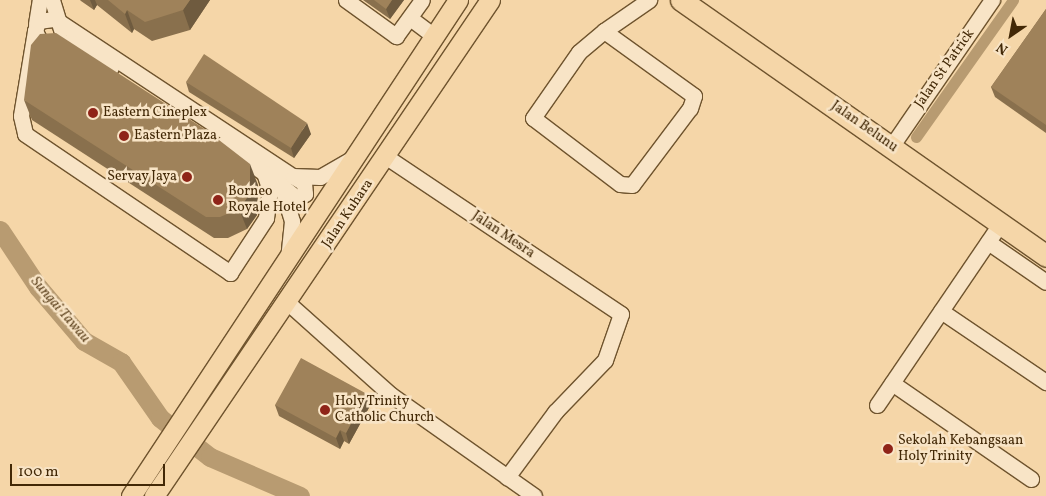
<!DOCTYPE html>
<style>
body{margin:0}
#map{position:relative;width:1046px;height:496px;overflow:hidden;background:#f5d6a8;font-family:Vollkorn,serif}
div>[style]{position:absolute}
.canal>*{height:11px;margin:-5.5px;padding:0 5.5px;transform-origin:5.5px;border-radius:5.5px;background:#b89b71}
.river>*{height:19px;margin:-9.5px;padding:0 9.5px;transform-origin:9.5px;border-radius:9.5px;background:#b89b71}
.roads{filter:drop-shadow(1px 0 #6f542e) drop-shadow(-1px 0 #6f542e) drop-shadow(0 1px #6f542e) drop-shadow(0 -1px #6f542e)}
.minor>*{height:15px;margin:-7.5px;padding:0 7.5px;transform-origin:7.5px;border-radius:7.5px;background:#f8e4c6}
.major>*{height:19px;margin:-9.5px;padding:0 9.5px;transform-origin:9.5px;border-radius:9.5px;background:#f5d6a8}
.highway>*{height:21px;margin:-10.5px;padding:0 10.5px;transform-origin:10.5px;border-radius:10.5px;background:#f5d6a8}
.wall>*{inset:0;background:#89704d}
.shaded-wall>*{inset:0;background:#6f5b3f}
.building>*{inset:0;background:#9f825a}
.dots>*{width:14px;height:14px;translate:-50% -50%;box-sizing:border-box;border:2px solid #f8e4c6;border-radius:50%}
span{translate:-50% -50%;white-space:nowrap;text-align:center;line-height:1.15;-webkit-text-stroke:5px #f8e4c6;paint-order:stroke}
.street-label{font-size:14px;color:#422806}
.poi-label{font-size:14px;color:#422806}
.left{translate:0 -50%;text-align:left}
.right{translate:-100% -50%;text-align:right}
.water-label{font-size:15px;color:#654a26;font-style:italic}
.north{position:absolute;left:986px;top:10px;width:50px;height:50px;-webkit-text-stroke:4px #f8e4c6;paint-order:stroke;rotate:213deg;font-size:14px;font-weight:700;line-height:20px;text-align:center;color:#422806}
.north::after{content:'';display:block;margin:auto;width:18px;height:22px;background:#422806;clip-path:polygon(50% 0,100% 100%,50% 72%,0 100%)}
.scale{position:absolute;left:10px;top:464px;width:155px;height:22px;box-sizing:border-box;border:2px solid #422806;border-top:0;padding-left:6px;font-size:15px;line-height:18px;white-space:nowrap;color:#422806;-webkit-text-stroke:4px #f8e4c6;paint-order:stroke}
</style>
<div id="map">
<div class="canal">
<i style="left:916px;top:137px;width:168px;rotate:-54.7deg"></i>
</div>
<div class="river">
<i style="left:0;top:230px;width:69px;rotate:56.3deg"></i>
<i style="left:38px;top:287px;width:71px;rotate:49.6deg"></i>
<i style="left:84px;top:341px;width:43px;rotate:29.6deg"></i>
<i style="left:121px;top:362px;width:68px;rotate:55.1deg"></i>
<i style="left:160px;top:418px;width:63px;rotate:38deg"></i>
<i style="left:210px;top:457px;width:98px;rotate:23.4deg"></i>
</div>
<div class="roads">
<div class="minor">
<i style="left:52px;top:0;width:31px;rotate:73deg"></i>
<i style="left:346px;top:0;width:62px;rotate:35.8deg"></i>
<i style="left:396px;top:36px;width:44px;rotate:-54.2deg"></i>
<i style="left:410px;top:18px;width:30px;rotate:37deg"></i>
<i style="left:58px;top:21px;width:281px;rotate:33.5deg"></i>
<i style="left:292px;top:176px;width:28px;rotate:2deg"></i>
<i style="left:320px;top:177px;width:36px;rotate:-30deg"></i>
<i style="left:36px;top:24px;width:24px;rotate:-81deg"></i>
<i style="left:35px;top:31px;width:86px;rotate:99.4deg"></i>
<i style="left:21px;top:116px;width:18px;rotate:77deg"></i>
<i style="left:25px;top:134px;width:248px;rotate:34.1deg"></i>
<i style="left:230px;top:273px;width:66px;rotate:-56.8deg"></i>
<i style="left:266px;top:218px;width:27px;rotate:-82deg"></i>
<i style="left:270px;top:191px;width:20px;rotate:-108deg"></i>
<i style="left:604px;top:31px;width:111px;rotate:35.8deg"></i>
<i style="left:694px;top:96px;width:13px;rotate:108deg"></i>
<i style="left:690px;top:108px;width:96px;rotate:127deg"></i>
<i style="left:632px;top:185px;width:12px;rotate:-175deg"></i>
<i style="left:620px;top:184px;width:109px;rotate:-142.8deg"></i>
<i style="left:533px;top:118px;width:80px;rotate:-55.1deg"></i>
<i style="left:579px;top:52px;width:33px;rotate:-40deg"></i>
<i style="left:604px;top:31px;width:55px;rotate:-34.6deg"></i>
<i style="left:39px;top:39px;width:9px;rotate:-117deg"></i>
<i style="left:35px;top:31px;width:10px;rotate:-73deg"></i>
<i style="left:38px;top:21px;width:17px;rotate:-7deg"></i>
<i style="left:54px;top:42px;width:18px;rotate:3deg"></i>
<i style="left:72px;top:43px;width:46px;rotate:32.7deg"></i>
<i style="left:897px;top:138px;width:168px;rotate:-55.5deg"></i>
<i style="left:223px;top:144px;width:71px;rotate:35.3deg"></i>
<i style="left:281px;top:185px;width:38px;rotate:73deg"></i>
<i style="left:292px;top:221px;width:36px;rotate:96deg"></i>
<i style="left:385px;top:156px;width:284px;rotate:33.8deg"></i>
<i style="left:621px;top:314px;width:49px;rotate:109.2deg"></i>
<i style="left:605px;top:360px;width:72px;rotate:133.9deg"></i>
<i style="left:555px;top:412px;width:81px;rotate:126.4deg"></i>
<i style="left:282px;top:186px;width:19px;rotate:39deg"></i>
<i style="left:297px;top:198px;width:9px;rotate:-27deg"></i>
<i style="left:305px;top:194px;width:11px;rotate:-95deg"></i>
<i style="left:304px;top:183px;width:12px;rotate:-149deg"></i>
<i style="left:988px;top:242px;width:70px;rotate:34.6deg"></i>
<i style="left:287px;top:302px;width:140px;rotate:41.8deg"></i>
<i style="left:391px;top:395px;width:175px;rotate:35.2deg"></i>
<i style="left:941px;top:311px;width:127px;rotate:34.1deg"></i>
<i style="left:892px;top:383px;width:169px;rotate:34.6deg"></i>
<i style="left:877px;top:405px;width:219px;rotate:-55.8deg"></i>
</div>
<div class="major">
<i style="left:131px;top:496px;width:594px;rotate:-56.6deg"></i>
<i style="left:154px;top:496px;width:599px;rotate:-55.89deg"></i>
</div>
<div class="highway">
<i style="left:681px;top:0;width:446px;rotate:35deg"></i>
</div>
</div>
<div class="wall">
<i style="clip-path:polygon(80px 0,210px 0,190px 30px,152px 41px,134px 29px,132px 33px,97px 5px,94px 10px,81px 1px)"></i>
<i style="clip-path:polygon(363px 0,404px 0,390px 19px)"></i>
<i style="clip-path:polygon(1046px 9px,1046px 133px,995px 97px,991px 87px)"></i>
<i style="clip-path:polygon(186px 82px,311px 134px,294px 158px,189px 92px)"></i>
<i style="clip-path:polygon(24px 100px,258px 185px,257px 215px,247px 229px,228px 238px,214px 238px,32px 120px)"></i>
<i style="clip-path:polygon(371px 404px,349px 444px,344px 441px,340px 449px,279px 416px,275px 405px)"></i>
</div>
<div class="shaded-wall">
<i style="clip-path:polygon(90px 0,95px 0,97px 5px,94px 10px)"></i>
<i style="clip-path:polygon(190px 0,210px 0,190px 30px,183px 10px)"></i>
<i style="clip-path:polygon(392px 0,404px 0,390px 19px,386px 9px)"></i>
<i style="clip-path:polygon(127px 10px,134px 29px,132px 33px,125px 14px)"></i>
<i style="clip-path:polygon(307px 123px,311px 134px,294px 158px,291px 148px)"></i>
<i style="clip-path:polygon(250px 164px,258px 185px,257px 215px,247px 229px,239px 209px)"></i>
<i style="clip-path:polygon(367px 394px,371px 404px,349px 444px,346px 433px)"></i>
<i style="clip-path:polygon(340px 430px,344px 441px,340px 449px,336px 438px)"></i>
</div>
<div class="building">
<i style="clip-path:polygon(108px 0,190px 0,183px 10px,145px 22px,127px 10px,125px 14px)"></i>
<i style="clip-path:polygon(374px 0,392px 0,386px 9px)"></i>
<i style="clip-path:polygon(1046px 9px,1046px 125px,991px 87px)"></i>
<i style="clip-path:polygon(56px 33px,206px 130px,250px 164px,250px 194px,239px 209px,220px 217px,206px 217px,24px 100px,31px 45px,40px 34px)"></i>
<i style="clip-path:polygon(204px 54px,307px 123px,291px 148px,186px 82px)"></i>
<i style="clip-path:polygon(301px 358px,367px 394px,346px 433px,340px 430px,336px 438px,275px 405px)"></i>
</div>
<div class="dots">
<i style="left:93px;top:113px;background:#8f2418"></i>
<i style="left:124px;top:136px;background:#8f2418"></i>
<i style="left:187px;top:177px;background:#8f2418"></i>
<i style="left:218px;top:200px;background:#8f2418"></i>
<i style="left:325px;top:410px;background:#8f2418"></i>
<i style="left:888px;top:449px;background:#8f2418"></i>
</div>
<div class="street-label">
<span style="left:945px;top:69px;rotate:-55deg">Jalan St Patrick</span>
<span style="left:864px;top:127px;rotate:35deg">Jalan Belunu</span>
<span style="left:348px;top:214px;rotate:-56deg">Jalan Kuhara</span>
<span style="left:503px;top:235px;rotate:34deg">Jalan Mesra</span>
</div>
<div class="poi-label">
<span class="left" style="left:103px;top:113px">Eastern Cineplex</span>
<span class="left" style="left:134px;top:136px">Eastern Plaza</span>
<span class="right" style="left:177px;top:177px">Servay Jaya</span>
<span class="left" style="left:228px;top:200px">Borneo<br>Royale Hotel</span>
<span class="left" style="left:335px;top:410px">Holy Trinity<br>Catholic Church</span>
<span class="left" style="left:898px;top:449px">Sekolah Kebangsaan<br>Holy Trinity</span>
</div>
<div class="water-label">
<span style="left:60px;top:310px;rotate:49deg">Sungai Tawau</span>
</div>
<div class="north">N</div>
<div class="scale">100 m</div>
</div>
